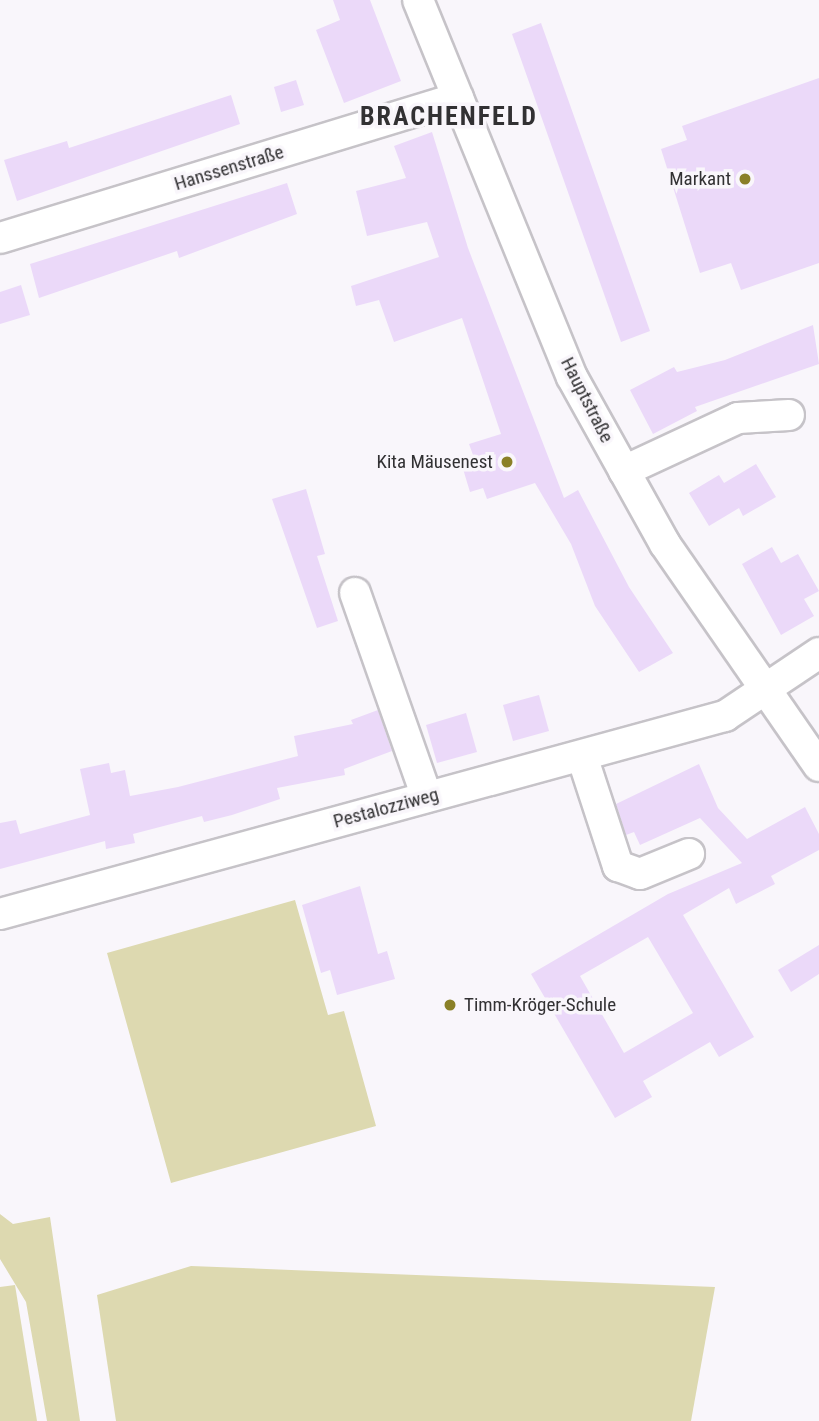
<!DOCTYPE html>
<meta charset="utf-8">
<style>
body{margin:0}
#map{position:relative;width:819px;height:1421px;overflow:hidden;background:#f9f6fb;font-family:"Roboto Condensed",sans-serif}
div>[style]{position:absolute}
.green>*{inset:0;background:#ddd9b0}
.building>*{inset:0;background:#ebd9f9}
.roads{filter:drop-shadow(2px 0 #c6c3c8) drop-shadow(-2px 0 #c6c3c8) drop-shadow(0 2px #c6c3c8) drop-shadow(0 -2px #c6c3c8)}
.minor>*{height:30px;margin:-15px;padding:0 15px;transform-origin:15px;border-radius:15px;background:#fff}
.dots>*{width:19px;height:19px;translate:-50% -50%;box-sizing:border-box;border:4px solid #f9f6fb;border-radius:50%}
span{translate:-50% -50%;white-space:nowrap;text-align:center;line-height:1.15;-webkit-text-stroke:7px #f9f6fb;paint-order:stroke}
.street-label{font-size:19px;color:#323133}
.poi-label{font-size:19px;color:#323133}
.right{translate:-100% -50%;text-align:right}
.left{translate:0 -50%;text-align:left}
.district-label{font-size:26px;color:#323133;font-weight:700;letter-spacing:2px}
</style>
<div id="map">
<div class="green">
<i style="clip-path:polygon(295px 900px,328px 1015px,344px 1011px,376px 1126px,171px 1183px,107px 953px)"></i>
<i style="clip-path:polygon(0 1214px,13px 1224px,50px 1217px,80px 1421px,47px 1421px,26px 1302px,0 1259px)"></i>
<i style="clip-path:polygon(191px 1266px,715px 1287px,691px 1421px,116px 1421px,97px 1295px)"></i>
<i style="clip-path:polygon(15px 1285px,37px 1421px,0 1421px,0 1287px)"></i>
</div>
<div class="building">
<i style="clip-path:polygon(333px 0,370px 0,401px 81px,344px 103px,316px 30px,340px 20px)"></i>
<i style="clip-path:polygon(541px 23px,650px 331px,621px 342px,512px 34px)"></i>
<i style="clip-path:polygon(819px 78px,819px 263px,741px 290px,731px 263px,700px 273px,661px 149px,687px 140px,682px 126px)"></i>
<i style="clip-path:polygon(296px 80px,304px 105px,281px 112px,274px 87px)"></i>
<i style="clip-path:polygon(231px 95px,240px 124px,17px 201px,4px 160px,67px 141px,69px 148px)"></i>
<i style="clip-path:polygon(432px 132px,468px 248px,564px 498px,578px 490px,629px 587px,673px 653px,639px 672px,595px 606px,571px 544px,535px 483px,487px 499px,483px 488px,470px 492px,460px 459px,473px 455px,469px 444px,501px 434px,462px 318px,394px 342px,379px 300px,356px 306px,351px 286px,439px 257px,427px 222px,367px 236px,356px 191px,406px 178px,394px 146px)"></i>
<i style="clip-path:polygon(287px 183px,297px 214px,179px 258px,177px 251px,39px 298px,30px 264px)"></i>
<i style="clip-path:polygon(21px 285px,30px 315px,0 324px,0 292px)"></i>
<i style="clip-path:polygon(813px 325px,819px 364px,695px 407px,697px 411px,653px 434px,630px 390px,674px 367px,677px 372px,725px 360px)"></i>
<i style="clip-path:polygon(756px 464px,776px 497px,743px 516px,739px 508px,709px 526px,689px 493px,719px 475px,724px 483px)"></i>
<i style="clip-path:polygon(306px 489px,325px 554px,317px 556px,338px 621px,317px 628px,272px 499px)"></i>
<i style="clip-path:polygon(772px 547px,781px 563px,798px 554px,819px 591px,804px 599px,814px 616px,781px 635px,742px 564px)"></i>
<i style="clip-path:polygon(539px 695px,549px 731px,513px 741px,503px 705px)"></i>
<i style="clip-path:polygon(378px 710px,392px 751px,344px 769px,345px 775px,277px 788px,280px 799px,232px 815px,204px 822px,202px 816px,133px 834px,135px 843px,106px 849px,105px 841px,0 869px,0 823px,16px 820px,20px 834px,90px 815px,80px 769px,109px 763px,111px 773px,125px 770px,130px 796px,178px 787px,298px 756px,294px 736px,353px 724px,351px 720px)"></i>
<i style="clip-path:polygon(466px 713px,477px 752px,437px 763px,426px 725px)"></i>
<i style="clip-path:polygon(evenodd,699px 764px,718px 808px,747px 839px,805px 807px,819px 834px,819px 850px,771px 876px,775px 884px,736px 904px,729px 888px,683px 915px,754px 1037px,719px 1057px,710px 1042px,643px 1081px,652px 1097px,615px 1118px,531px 974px,668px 894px,742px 863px,700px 818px,640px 845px,634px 832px,626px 835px,616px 804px,699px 764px,648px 937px,693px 1013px,624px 1053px,580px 976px,648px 937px)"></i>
<i style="clip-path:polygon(360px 886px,378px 954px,387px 951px,395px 979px,337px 995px,330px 970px,321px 973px,302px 905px)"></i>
<i style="clip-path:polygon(819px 945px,819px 974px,791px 992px,778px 970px)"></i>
</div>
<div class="roads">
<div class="minor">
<i style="left:418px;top:0;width:407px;rotate:67.8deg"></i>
<i style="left:572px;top:377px;width:191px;rotate:60.9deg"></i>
<i style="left:665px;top:544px;width:270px;rotate:55.3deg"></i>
<i style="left:0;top:238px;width:479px;rotate:-17deg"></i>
<i style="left:624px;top:471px;width:126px;rotate:-24.9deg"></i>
<i style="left:738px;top:418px;width:51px;rotate:-3.4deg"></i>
<i style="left:355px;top:593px;width:216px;rotate:70.6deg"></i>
<i style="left:582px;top:756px;width:116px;rotate:71.9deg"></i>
<i style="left:618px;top:866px;width:23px;rotate:20deg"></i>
<i style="left:640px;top:874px;width:53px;rotate:-22.2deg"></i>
<i style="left:0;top:914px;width:752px;rotate:-15.28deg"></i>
<i style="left:725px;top:716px;width:113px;rotate:-33.8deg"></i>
</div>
</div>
<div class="dots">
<i style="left:745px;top:179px;background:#8a8027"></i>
<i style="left:507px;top:462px;background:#8a8027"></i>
<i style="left:450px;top:1005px;background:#8a8027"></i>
</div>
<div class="street-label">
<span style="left:229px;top:168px;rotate:-17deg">Hanssenstraße</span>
<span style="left:587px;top:400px;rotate:63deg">Hauptstraße</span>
<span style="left:386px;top:808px;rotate:-15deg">Pestalozziweg</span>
</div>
<div class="poi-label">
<span class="right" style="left:731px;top:179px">Markant</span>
<span class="right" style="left:493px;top:462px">Kita Mäusenest</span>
<span class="left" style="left:464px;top:1005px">Timm-Kröger-Schule</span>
</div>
<div class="district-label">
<span style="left:449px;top:117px">BRACHENFELD</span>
</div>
</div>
